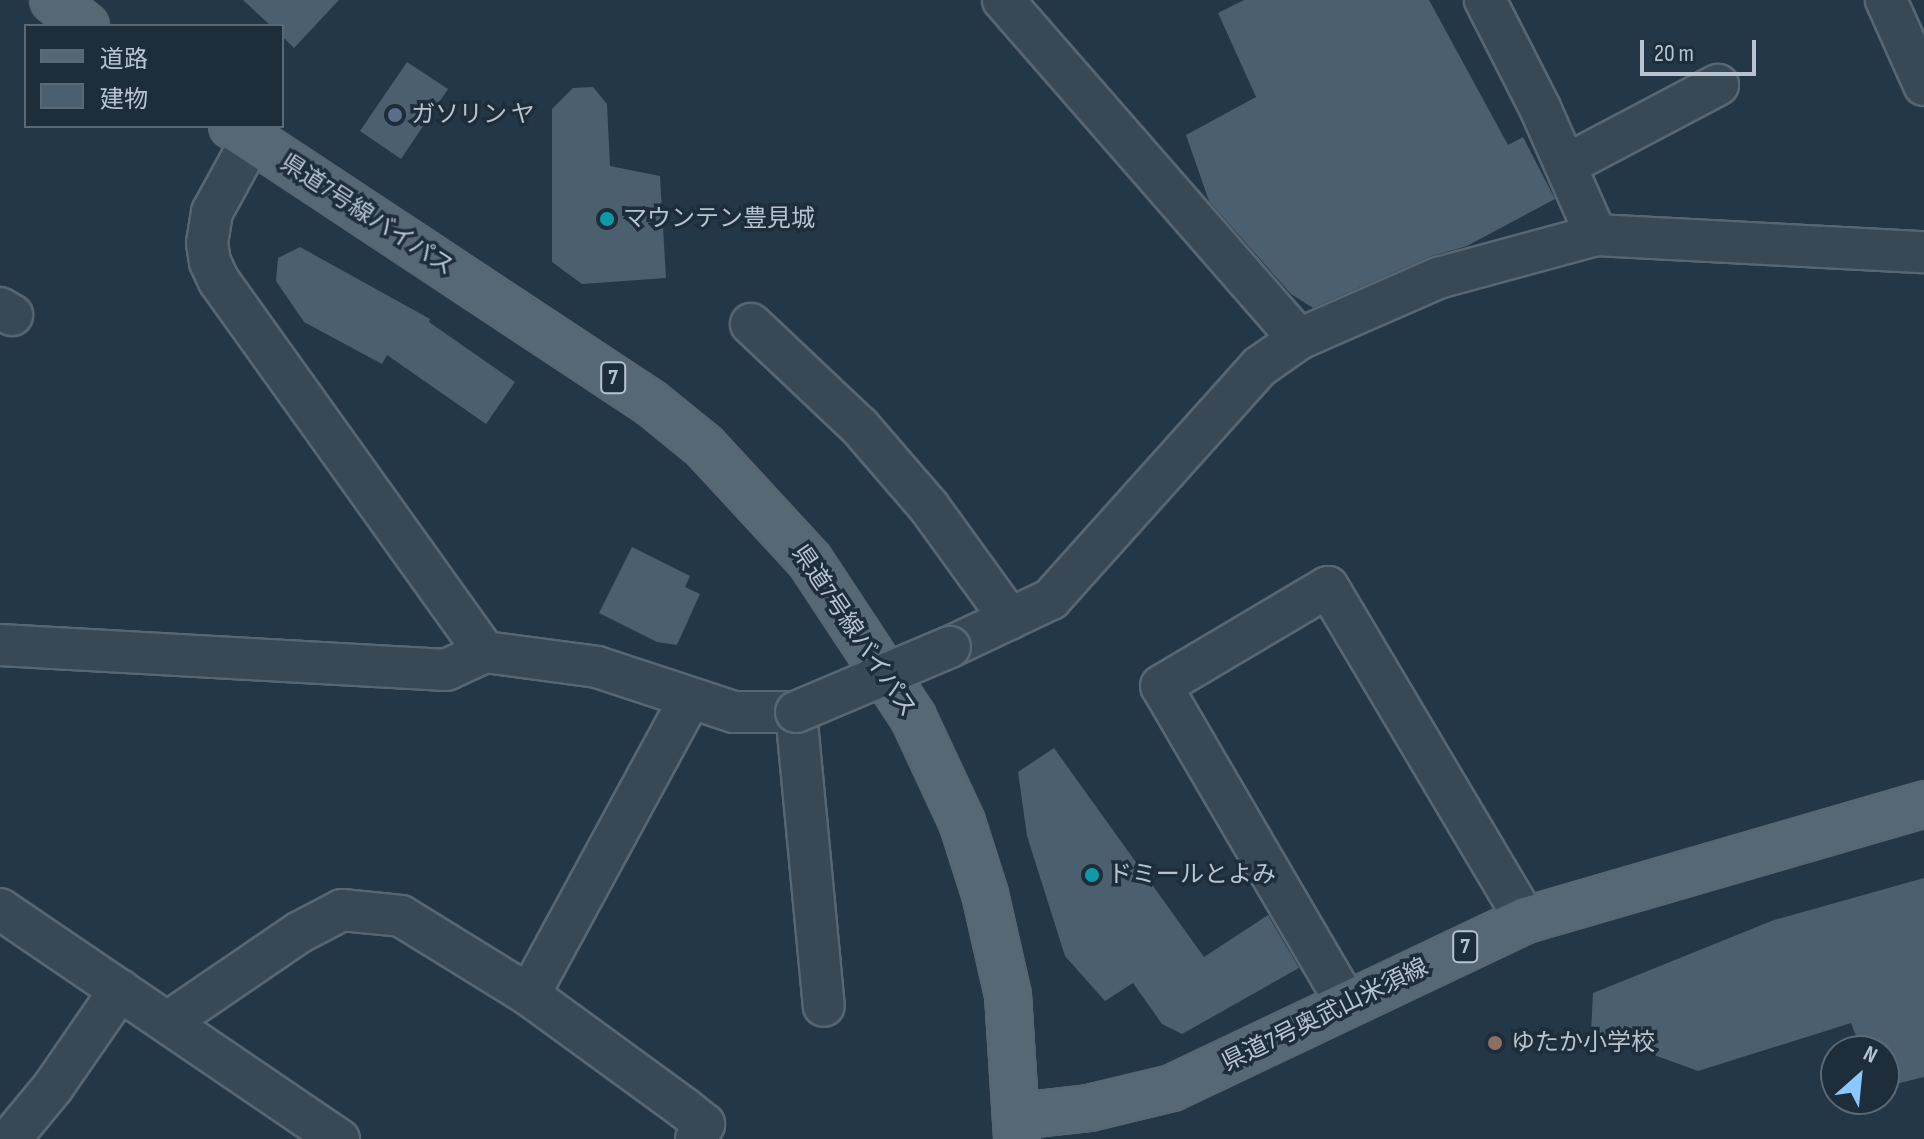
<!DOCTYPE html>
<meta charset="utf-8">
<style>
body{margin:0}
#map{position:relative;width:1924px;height:1139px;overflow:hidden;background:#243746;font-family:"Sofia Sans Condensed","Noto Sans JP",sans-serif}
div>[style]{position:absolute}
.building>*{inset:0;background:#4b5f6e}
.roads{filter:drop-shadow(2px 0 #586672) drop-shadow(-2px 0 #586672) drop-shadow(0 2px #586672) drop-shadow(0 -2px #586672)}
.minor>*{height:40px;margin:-20px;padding:0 20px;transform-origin:20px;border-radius:20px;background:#394855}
.major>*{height:44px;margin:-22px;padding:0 22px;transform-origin:22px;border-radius:22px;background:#576875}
.bridges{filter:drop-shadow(2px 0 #586672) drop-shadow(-2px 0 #586672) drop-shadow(0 2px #586672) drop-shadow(0 -2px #586672)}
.minor-bridge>*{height:40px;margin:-20px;padding:0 20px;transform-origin:20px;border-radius:20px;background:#394855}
.dots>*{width:22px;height:22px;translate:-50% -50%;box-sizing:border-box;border:4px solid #1e2d3a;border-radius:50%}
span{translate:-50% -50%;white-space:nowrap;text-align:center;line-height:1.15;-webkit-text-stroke:7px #1e2d3a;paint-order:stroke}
.shield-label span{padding:2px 6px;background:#1e2d3a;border:2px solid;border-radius:6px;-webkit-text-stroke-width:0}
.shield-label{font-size:22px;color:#b7c3ce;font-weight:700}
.poi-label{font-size:24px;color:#b7c3ce}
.left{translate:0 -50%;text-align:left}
.street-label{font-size:24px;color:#b7c3ce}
.legend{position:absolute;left:24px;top:24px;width:260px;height:104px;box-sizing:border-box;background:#1e2d3a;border:2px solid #5b6975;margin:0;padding:10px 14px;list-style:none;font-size:24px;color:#b7c3ce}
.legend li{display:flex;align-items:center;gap:16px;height:40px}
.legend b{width:40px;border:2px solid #5b6975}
.north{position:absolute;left:1820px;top:1035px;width:80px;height:80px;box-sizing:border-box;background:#1e2d3a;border:2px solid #5b6975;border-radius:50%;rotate:27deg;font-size:22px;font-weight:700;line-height:32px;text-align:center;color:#b7c3ce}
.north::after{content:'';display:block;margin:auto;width:28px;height:36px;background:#8bc8ff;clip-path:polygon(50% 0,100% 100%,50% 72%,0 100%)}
.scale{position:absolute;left:1640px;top:40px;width:116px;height:36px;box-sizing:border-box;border:4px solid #b7c3ce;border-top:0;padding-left:10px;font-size:24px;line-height:28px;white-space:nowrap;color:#b7c3ce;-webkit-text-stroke:6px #1e2d3a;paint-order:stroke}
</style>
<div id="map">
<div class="building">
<i style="clip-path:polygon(243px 0,339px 0,294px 48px,282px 36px,282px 26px,271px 26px)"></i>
<i style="clip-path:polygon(1244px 0,1429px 0,1508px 145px,1523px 137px,1555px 199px,1467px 246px,1429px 257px,1313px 308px,1291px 294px,1209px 201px,1186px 135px,1256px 97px,1218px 13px)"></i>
<i style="clip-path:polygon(407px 62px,448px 89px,401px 159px,360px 131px)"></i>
<i style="clip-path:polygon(593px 87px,607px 104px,610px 166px,660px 176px,666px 278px,582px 284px,552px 262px,552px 109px,573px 88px)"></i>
<i style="clip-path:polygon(300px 247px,430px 319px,429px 322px,515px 382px,486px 424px,387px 355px,382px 364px,304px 322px,276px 281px,278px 258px)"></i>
<i style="clip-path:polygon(632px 547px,690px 576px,685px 587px,700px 594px,677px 645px,657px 642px,599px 613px)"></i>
<i style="clip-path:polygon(1054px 748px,1204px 957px,1268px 915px,1299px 968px,1182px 1034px,1162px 1024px,1133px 983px,1105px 1001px,1065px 956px,1027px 836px,1018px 772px)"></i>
<i style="clip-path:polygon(1924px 878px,1924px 1077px,1884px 1087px,1884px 1051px,1862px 1051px,1851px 1023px,1698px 1071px,1591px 1032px,1593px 993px,1774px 920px)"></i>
</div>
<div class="roads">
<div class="minor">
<i style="left:1003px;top:0;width:450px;rotate:48.9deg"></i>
<i style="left:1485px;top:0;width:121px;rotate:63deg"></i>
<i style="left:1540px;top:108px;width:139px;rotate:66.2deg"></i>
<i style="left:1886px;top:0;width:93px;rotate:65.9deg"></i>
<i style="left:252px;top:139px;width:83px;rotate:118.7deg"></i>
<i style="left:212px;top:212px;width:31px;rotate:99deg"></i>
<i style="left:207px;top:243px;width:19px;rotate:81deg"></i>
<i style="left:210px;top:262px;width:21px;rotate:65deg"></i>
<i style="left:219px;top:281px;width:457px;rotate:54.4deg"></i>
<i style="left:1566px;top:165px;width:172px;rotate:-27.8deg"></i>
<i style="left:0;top:308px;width:14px;rotate:30deg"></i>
<i style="left:751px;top:324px;width:150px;rotate:43.4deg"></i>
<i style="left:860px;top:427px;width:106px;rotate:49.2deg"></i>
<i style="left:929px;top:507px;width:138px;rotate:54.1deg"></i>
<i style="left:0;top:645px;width:447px;rotate:3.2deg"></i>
<i style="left:446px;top:670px;width:43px;rotate:-24.8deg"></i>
<i style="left:485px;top:652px;width:113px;rotate:7.6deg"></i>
<i style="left:597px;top:667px;width:144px;rotate:18.2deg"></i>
<i style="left:734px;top:712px;width:62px"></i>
<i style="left:796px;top:712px;width:295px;rotate:84.6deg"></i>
<i style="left:950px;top:647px;width:112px;rotate:-25.4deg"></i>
<i style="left:1051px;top:599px;width:312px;rotate:-48.1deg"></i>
<i style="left:1259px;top:367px;width:49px;rotate:-35deg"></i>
<i style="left:1299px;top:339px;width:152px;rotate:-23.7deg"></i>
<i style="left:1438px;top:278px;width:164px;rotate:-15.2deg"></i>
<i style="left:1596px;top:235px;width:328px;rotate:3deg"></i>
<i style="left:0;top:909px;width:410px;rotate:34.2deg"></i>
<i style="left:529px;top:995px;width:336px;rotate:-61.5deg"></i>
<i style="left:1347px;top:1004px;width:368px;rotate:-120.3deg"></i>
<i style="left:1161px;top:686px;width:194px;rotate:-30.7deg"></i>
<i style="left:1328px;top:587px;width:387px;rotate:59.3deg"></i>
<i style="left:168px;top:1022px;width:160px;rotate:-34.3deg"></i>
<i style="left:300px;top:932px;width:47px;rotate:-27.6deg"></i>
<i style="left:342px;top:910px;width:59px;rotate:5.8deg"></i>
<i style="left:401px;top:916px;width:150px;rotate:31.7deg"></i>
<i style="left:529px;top:995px;width:192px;rotate:36.1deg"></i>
<i style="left:684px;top:1108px;width:26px;rotate:39deg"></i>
<i style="left:704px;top:1124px;width:17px;rotate:118deg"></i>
<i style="left:10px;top:1139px;width:67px;rotate:-50.4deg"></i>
<i style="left:53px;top:1087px;width:118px;rotate:-55.4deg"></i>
</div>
<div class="major">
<i style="left:53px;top:0;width:42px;rotate:38.2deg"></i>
<i style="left:232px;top:126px;width:502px;rotate:33.47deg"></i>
<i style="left:651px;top:403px;width:68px;rotate:39.1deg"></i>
<i style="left:704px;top:446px;width:156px;rotate:47.3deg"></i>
<i style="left:810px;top:561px;width:187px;rotate:56.6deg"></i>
<i style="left:913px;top:717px;width:116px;rotate:65deg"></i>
<i style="left:962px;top:822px;width:76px;rotate:72.3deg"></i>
<i style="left:985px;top:894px;width:104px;rotate:77.2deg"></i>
<i style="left:1008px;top:995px;width:144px;rotate:86.4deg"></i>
<i style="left:1018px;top:1116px;width:71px;rotate:-6.4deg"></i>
<i style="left:1089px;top:1108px;width:85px;rotate:-13.5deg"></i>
<i style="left:1172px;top:1088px;width:392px;rotate:-25.4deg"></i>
<i style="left:1526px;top:920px;width:415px;rotate:-16.2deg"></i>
</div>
</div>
<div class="bridges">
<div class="minor-bridge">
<i style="left:796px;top:712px;width:167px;rotate:-22.9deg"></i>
</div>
</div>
<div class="dots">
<i style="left:395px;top:115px;background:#5c6f8a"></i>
<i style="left:607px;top:219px;background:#0f9aa8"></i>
<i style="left:1092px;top:875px;background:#0f9aa8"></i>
<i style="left:1495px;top:1043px;background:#8d6e63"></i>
</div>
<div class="shield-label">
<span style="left:613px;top:378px">7</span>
<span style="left:1465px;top:947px">7</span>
</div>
<div class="poi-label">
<span class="left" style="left:411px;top:115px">ガソリン ヤ</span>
<span class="left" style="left:623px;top:219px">マウンテン豊見城</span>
<span class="left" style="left:1108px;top:875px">ドミールとよみ</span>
<span class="left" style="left:1511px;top:1043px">ゆたか小学校</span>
</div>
<div class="street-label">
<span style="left:367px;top:215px;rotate:33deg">県道7号線バイパス</span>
<span style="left:854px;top:631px;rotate:56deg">県道7号線バイパス</span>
<span style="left:1325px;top:1015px;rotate:-26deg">県道7号奥武山米須線</span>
</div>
<ul class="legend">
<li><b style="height:10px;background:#576875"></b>道路</li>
<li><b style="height:22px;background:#4b5f6e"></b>建物</li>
</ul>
<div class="north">N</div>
<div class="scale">20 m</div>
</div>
